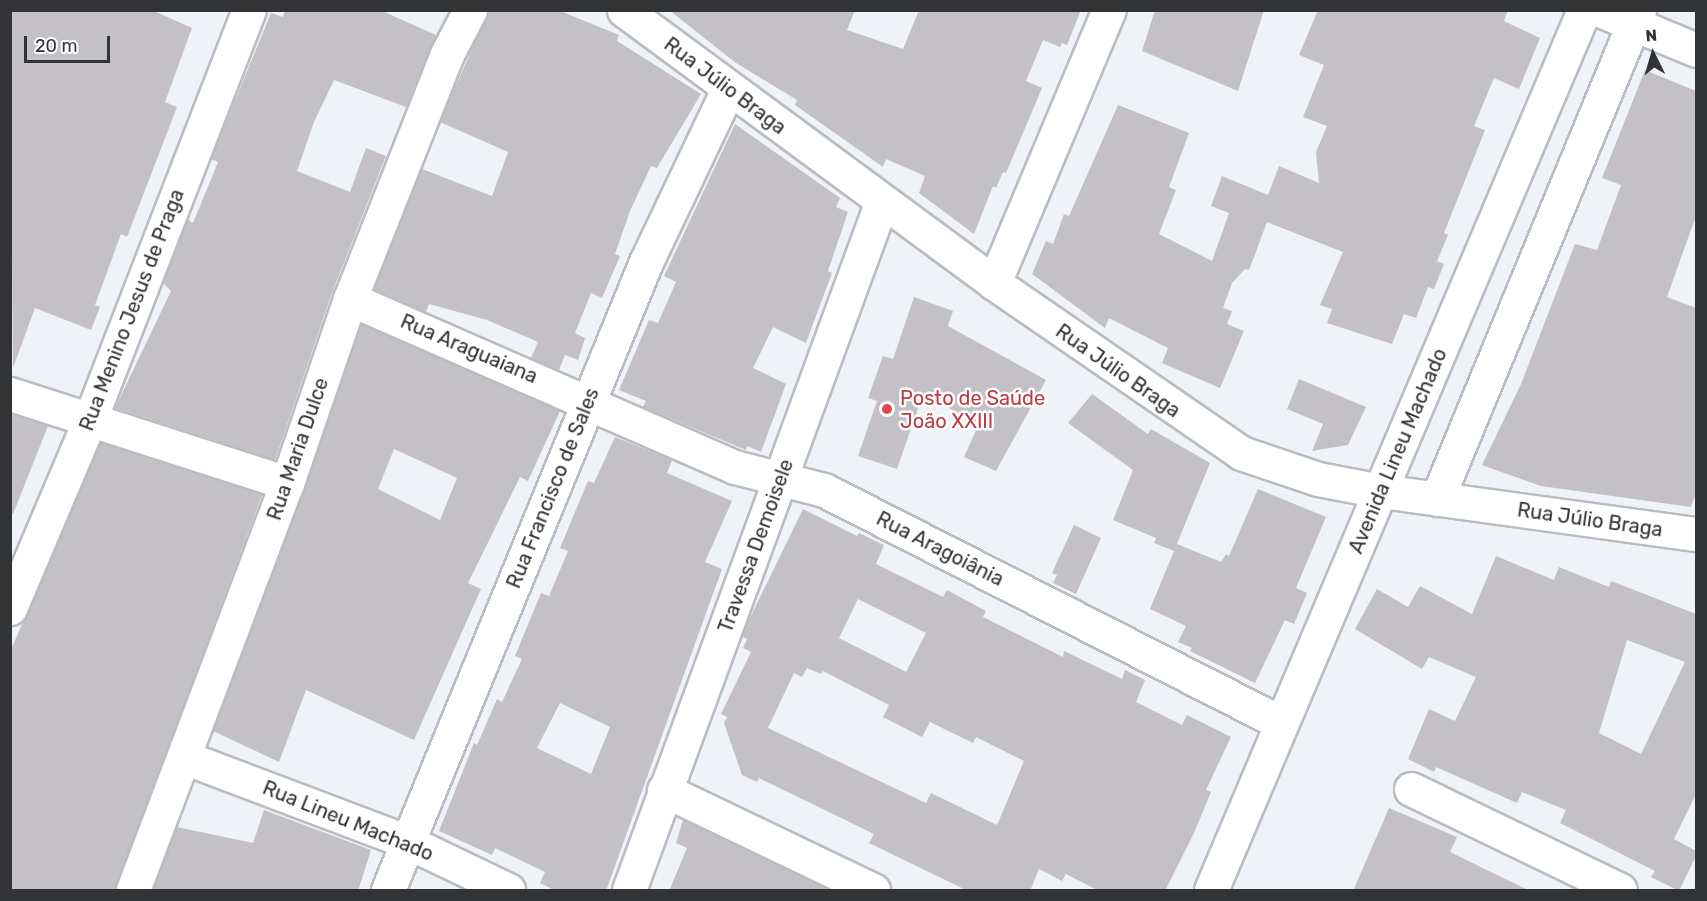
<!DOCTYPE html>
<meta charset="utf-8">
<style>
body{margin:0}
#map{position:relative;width:1707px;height:901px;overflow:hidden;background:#eff2f7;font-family:Rubik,sans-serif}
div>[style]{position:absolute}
.building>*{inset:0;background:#c3c1c6}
.roads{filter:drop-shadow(2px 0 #b9bcc0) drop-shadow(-2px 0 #b9bcc0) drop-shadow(0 2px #b9bcc0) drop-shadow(0 -2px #b9bcc0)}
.minor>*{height:33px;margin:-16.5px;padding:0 16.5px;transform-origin:16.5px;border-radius:16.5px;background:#fff}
.dots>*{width:16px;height:16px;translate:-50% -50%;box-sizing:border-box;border:3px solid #fff;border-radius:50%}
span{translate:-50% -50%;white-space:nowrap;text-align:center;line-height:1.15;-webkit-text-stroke:5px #fff;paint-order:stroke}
.street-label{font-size:20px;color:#313334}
.health-label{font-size:20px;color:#be3a42}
.left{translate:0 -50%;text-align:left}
.frame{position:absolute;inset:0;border:12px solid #313334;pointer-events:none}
.north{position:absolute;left:1623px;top:24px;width:60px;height:60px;-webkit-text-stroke:4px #fff;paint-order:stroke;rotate:355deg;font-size:16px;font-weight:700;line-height:24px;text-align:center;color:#313334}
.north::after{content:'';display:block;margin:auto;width:21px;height:27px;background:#313334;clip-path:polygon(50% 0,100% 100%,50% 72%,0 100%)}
.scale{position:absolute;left:24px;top:36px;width:86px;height:27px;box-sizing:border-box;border:3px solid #313334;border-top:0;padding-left:8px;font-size:18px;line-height:21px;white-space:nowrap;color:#313334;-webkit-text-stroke:4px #fff;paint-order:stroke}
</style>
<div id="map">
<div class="building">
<i style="clip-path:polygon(10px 10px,152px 10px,192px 28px,165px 102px,177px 107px,127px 237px,121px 234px,95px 305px,100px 307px,91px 330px,35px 308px,13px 368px)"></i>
<i style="clip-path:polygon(285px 10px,380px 10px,436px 35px,406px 107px,334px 80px,314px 122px,297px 171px,350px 192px,366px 148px,386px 156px,332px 293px,275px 460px,115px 408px,171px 291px,163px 283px,188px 220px,193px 223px,218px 162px,211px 159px,271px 13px,283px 17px)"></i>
<i style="clip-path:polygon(489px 10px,558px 10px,619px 35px,617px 41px,701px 94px,657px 168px,651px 166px,630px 211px,615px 254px,620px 256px,602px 298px,591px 293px,575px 333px,585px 338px,578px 360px,565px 355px,559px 370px,531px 358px,538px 342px,487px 320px,429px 304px,426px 312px,374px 289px,422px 169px,492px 196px,508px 152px,440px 122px)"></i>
<i style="clip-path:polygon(669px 10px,855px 10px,847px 30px,903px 49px,919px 10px,1081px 10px,1067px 45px,1062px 43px,1060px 47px,1043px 40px,1026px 81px,1042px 88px,1006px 173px,1003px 172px,996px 188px,993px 186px,974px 234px,919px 193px,925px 176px,886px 159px,883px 167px,795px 105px,797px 100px,736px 63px)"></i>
<i style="clip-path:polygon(1155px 10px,1264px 10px,1238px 91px,1142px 51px)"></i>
<i style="clip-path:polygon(1318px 10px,1508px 10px,1504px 21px,1540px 38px,1519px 89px,1494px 78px,1474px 126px,1485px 130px,1444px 233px,1448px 235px,1437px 261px,1444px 264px,1434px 289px,1428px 287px,1416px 318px,1404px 314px,1392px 344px,1327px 323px,1332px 309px,1320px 305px,1343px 252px,1267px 222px,1249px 270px,1245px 269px,1232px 283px,1223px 308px,1232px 311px,1227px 324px,1244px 331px,1220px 388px,1162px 363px,1168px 348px,1109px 318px,1105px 328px,1032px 274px,1046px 241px,1053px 244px,1064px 214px,1069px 216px,1118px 105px,1189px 133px,1169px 187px,1176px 190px,1159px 234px,1212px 261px,1229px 213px,1211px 206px,1222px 176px,1268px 195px,1279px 166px,1319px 183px,1316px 152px,1327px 126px,1303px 117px,1324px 65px,1299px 55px)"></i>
<i style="clip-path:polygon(1645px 70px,1696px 91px,1696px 216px,1667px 297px,1696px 308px,1696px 493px,1691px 507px,1541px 486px,1482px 465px,1521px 384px,1575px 244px,1597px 250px,1621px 185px,1602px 178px)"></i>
<i style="clip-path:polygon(735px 124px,840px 198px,836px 207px,848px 212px,828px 271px,832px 273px,806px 343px,773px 327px,753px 368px,786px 384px,761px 452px,747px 446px,746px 450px,643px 407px,646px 401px,619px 390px,649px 320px,658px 323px,676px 282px,664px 276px)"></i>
<i style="clip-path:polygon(914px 297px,953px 311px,948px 326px,1046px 380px,996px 471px,964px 457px,979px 424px,923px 394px,897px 469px,858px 456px,877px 401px,868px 398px,883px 356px,893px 359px)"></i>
<i style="clip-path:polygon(evenodd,361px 324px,560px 411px,528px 481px,520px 477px,478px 563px,468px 583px,481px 589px,414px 740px,306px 690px,279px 762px,213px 731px,305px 489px,361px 324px,394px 449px,457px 478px,440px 520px,378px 489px,394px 449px)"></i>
<i style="clip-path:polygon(1299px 379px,1366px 407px,1348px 445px,1312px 451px,1323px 424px,1287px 409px)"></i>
<i style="clip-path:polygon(1092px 394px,1148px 434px,1151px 429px,1210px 463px,1174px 551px,1154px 543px,1156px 538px,1113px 520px,1133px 470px,1068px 423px)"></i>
<i style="clip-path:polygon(10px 414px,48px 426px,13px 514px,10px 514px)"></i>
<i style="clip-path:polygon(evenodd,615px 437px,672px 460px,667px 473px,732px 501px,705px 562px,722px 569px,606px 891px,556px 891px,540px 883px,545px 872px,495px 848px,492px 855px,439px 831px,474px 743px,477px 745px,497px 699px,502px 702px,522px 659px,515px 656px,541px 593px,549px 596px,568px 551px,560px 548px,588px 481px,594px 483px,615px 437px,560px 703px,610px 727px,591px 774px,537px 748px,560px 703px)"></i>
<i style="clip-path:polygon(101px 443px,262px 495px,115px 891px,10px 891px,10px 652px)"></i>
<i style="clip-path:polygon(1258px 489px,1326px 517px,1296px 588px,1307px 593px,1294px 624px,1285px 620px,1255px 683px,1190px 651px,1192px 648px,1178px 642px,1186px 626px,1150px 609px,1177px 544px,1221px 562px,1226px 554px,1229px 556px)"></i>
<i style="clip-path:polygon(evenodd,803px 509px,857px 536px,859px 533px,884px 545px,876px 564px,943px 597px,947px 590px,986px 611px,983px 617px,1063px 657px,1064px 651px,1122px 679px,1125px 670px,1145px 680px,1136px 702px,1182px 725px,1187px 715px,1231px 737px,1206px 790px,1211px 792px,1194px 833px,1165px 891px,1099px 891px,1066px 874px,1062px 881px,1039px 869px,1030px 891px,968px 891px,869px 843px,874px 834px,759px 778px,757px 782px,742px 775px,724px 723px,727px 717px,721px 714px,751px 652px,743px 648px,747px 639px,742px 636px,746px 626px,803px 509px,858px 599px,926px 633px,906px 672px,839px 638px,858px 599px,803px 509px,807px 668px,821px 674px,823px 671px,889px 705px,883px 717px,922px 737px,930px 722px,973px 743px,976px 737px,1024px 761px,997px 825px,931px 793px,926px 803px,768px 728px,794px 673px,802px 677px,807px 668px)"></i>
<i style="clip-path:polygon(1074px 525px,1101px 538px,1076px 594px,1053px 583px,1057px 575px,1052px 573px)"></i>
<i style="clip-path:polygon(evenodd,1496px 556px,1554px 580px,1559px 567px,1609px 587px,1611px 581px,1696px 614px,1696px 794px,1674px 839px,1696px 851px,1696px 856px,1679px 891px,1651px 877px,1655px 871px,1560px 823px,1566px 810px,1522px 792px,1517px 803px,1436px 767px,1434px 772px,1408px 759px,1429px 709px,1455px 721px,1476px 677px,1429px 657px,1422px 669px,1355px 629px,1377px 589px,1408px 607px,1420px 586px,1472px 614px,1496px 556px,1627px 640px,1685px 662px,1641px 754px,1599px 733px,1627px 640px)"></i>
<i style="clip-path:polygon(1389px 808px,1457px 837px,1450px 852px,1530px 891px,1353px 891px)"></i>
<i style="clip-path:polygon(264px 810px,371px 850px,358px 891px,153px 891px,177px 827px,253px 843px)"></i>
<i style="clip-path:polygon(683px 820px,703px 830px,831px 891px,669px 891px,687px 848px,676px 843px)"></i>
</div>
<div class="roads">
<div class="minor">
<i style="left:624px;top:10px;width:460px;rotate:36.4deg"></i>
<i style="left:994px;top:283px;width:300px;rotate:34.5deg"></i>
<i style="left:1241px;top:453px;width:81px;rotate:18.7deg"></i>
<i style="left:1318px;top:479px;width:64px;rotate:10.8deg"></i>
<i style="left:1381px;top:491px;width:318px;rotate:7.8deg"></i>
<i style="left:1600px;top:10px;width:104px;rotate:22.6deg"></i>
<i style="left:994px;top:283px;width:296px;rotate:-67.2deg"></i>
<i style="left:350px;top:299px;width:420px;rotate:23.6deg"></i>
<i style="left:735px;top:467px;width:92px;rotate:14.5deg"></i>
<i style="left:824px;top:490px;width:513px;rotate:27.01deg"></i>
<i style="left:10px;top:394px;width:291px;rotate:17.8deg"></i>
<i style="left:1437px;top:499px;width:529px;rotate:-67.56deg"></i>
<i style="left:10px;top:608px;width:202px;rotate:-67deg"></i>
<i style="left:89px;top:422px;width:442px;rotate:-68.8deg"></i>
<i style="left:186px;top:758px;width:237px;rotate:20.7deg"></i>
<i style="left:408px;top:842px;width:111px;rotate:25.6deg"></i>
<i style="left:1411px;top:789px;width:232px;rotate:25.8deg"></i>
<i style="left:664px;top:790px;width:232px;rotate:25.6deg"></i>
<i style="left:133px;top:890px;width:435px;rotate:-69.3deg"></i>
<i style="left:287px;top:483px;width:194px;rotate:-71.1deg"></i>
<i style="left:350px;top:299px;width:261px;rotate:-68.4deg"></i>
<i style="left:446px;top:56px;width:52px;rotate:-62.4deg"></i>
<i style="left:388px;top:890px;width:679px;rotate:-67.67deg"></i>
<i style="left:646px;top:262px;width:191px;rotate:-64.6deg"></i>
<i style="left:629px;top:890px;width:734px;rotate:-69.84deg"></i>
<i style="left:1211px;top:890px;width:956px;rotate:-67.03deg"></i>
</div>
</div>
<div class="dots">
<i style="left:887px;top:409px;background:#e0444e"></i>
</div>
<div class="street-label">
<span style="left:725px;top:86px;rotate:37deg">Rua Júlio Braga</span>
<span style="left:132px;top:310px;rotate:-69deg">Rua Menino Jesus de Praga</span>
<span style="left:469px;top:349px;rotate:23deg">Rua Araguaiana</span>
<span style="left:1118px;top:371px;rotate:35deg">Rua Júlio Braga</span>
<span style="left:298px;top:449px;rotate:-71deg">Rua Maria Dulce</span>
<span style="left:1398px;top:451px;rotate:-67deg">Avenida Lineu Machado</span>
<span style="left:553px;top:488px;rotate:-68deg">Rua Francisco de Sales</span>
<span style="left:1590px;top:520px;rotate:8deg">Rua Júlio Braga</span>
<span style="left:756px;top:546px;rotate:-70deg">Travessa Demoisele</span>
<span style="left:940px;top:549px;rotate:27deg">Rua Aragoiânia</span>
<span style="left:348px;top:821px;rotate:22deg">Rua Lineu Machado</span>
</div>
<div class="health-label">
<span class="left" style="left:900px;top:410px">Posto de Saúde<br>João XXIII</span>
</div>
<div class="frame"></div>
<div class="north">N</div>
<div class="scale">20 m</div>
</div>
